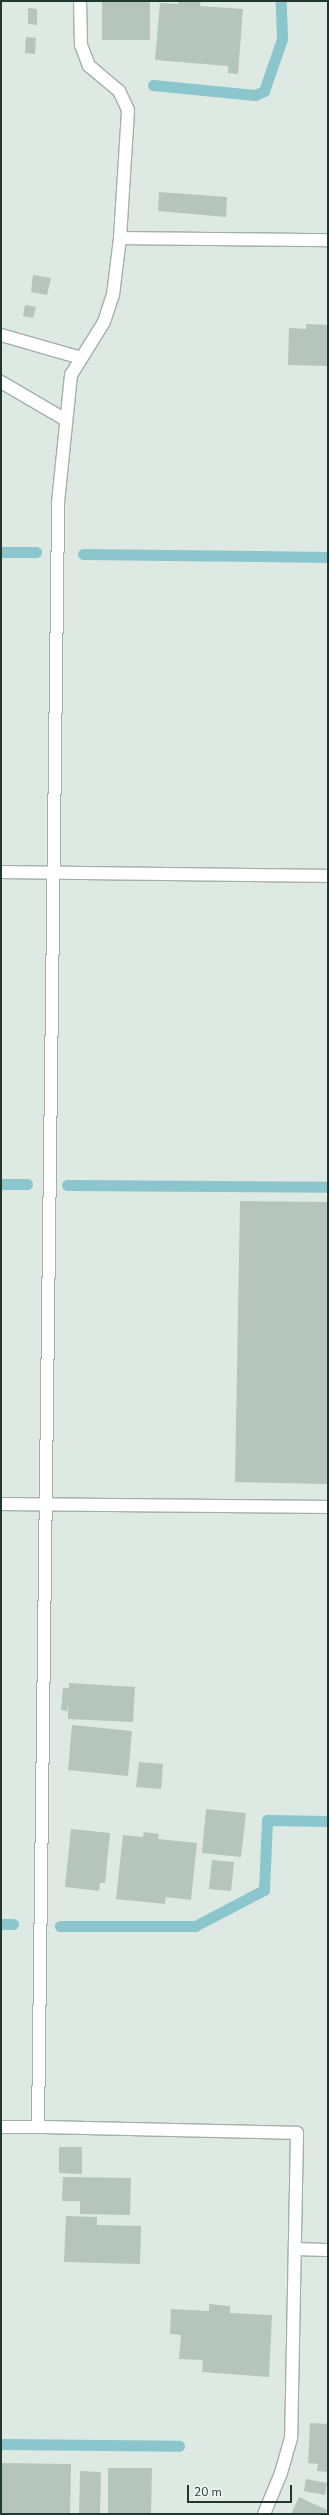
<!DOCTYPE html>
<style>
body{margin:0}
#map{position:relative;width:329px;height:2515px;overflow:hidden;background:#dfe9e4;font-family:"Nunito Sans",sans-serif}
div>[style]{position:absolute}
.stream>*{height:11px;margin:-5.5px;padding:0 5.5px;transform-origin:5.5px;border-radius:5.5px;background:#8ac6cc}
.building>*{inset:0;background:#b5c4bd}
.roads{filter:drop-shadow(1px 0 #a2b0ab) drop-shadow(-1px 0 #a2b0ab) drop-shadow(0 1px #a2b0ab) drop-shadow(0 -1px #a2b0ab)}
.minor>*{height:12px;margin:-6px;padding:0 6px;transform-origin:6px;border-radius:6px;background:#fff}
span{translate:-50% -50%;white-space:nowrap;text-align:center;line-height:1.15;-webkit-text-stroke:3px #eff6f2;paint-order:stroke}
.frame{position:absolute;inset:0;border:2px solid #213831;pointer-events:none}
.scale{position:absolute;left:187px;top:2485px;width:105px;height:18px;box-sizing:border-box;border:2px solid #213831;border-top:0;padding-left:5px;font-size:12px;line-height:14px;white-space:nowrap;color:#213831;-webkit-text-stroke:3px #eff6f2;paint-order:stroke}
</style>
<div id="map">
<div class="stream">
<i style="left:153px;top:85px;width:102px;rotate:5.6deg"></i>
<i style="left:255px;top:95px;width:10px;rotate:-24deg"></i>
<i style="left:264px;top:91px;width:55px;rotate:-70.9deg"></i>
<i style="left:282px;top:39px;width:38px;rotate:-92deg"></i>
<i style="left:1px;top:552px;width:35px"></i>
<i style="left:83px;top:554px;width:245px;rotate:0.7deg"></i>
<i style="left:1px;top:1184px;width:26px"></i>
<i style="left:67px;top:1185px;width:261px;rotate:0.4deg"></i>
<i style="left:1px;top:1924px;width:12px"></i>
<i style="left:60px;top:1926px;width:135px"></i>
<i style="left:195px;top:1926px;width:78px;rotate:-27.6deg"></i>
<i style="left:264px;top:1890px;width:70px;rotate:-87.5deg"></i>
<i style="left:267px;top:1820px;width:61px;rotate:0.9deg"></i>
<i style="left:1px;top:2444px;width:178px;rotate:0.6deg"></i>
</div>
<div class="building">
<i style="clip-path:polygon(102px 1px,150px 1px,150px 40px,102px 40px)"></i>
<i style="clip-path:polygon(178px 1px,201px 1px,200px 6px,243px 9px,238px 74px,228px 73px,228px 66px,155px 60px,160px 3px,178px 4px)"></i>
<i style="clip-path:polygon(28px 8px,37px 9px,37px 25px,28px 24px)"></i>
<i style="clip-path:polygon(26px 37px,36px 38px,35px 54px,25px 53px)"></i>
<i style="clip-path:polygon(159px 192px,227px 197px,226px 217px,158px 211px)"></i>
<i style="clip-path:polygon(33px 275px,51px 278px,47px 295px,31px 292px)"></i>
<i style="clip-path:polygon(25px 305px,36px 307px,33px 318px,23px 316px)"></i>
<i style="clip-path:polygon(306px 324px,328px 325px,328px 366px,288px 365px,289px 328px,306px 329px)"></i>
<i style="clip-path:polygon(240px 1201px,328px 1202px,328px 1484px,235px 1482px)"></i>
<i style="clip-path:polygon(69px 1683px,135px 1687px,133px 1722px,68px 1719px,68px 1704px,67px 1711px,61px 1710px,63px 1688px,69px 1688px)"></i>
<i style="clip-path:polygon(72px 1725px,132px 1731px,128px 1776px,68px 1770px)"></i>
<i style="clip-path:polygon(139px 1762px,163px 1764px,161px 1789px,136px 1787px)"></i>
<i style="clip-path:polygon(206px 1809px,246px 1813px,241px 1857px,202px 1853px)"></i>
<i style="clip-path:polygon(71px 1829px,110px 1833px,105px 1883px,100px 1883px,99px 1891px,65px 1887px)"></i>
<i style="clip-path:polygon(144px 1832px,159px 1834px,158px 1839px,197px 1843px,191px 1900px,166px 1897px,165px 1904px,116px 1899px,123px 1835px,143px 1837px)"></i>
<i style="clip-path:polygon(212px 1860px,234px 1862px,231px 1891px,209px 1889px)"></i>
<i style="clip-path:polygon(59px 2147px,82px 2147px,82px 2174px,59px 2173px)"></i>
<i style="clip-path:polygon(63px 2177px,131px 2178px,130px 2215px,80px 2214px,80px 2201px,62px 2201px)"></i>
<i style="clip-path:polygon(66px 2216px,97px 2217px,97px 2225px,141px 2226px,140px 2264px,64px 2262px)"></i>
<i style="clip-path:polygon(209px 2304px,230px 2306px,230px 2313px,272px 2315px,269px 2377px,202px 2372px,203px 2360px,179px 2359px,181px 2335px,170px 2334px,171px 2309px,209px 2311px)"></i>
<i style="clip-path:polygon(310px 2423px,328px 2424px,328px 2472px,317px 2471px,318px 2464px,308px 2463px)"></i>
<i style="clip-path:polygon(1px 2463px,71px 2464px,70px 2514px,1px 2514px)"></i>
<i style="clip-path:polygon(108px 2468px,152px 2468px,151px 2514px,108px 2514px)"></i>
<i style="clip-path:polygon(80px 2471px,101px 2472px,100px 2514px,79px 2514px)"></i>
<i style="clip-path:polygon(306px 2479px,327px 2483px,325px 2495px,304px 2491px)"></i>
<i style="clip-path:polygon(299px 2497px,327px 2510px,325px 2514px,291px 2514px)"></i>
</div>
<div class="roads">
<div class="minor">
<i style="left:120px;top:238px;width:208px;rotate:0.6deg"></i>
<i style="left:1px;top:335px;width:83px;rotate:16deg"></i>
<i style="left:1px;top:382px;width:75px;rotate:30.3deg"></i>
<i style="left:1px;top:872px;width:327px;rotate:0.7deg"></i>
<i style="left:1px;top:1504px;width:327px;rotate:0.5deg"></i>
<i style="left:1px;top:2127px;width:37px"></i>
<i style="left:38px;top:2127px;width:1624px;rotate:-89.29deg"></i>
<i style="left:58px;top:503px;width:129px;rotate:-84.2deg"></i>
<i style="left:71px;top:375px;width:62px;rotate:-58.1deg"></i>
<i style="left:104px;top:322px;width:28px;rotate:-72deg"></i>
<i style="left:113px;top:295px;width:57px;rotate:-83deg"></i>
<i style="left:120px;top:238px;width:128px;rotate:-86.4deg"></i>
<i style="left:128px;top:110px;width:21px;rotate:-115deg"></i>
<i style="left:119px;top:91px;width:39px;rotate:-140deg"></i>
<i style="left:89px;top:66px;width:22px;rotate:-111deg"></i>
<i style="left:81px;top:45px;width:44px;rotate:-91.3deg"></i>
<i style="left:38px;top:2127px;width:259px;rotate:1.3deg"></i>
<i style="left:297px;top:2133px;width:305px;rotate:91.1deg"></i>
<i style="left:291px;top:2438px;width:36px;rotate:106deg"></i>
<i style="left:281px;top:2473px;width:44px;rotate:112.5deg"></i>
<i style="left:295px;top:2249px;width:33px;rotate:2deg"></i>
</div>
</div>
<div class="frame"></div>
<div class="scale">20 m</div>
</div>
